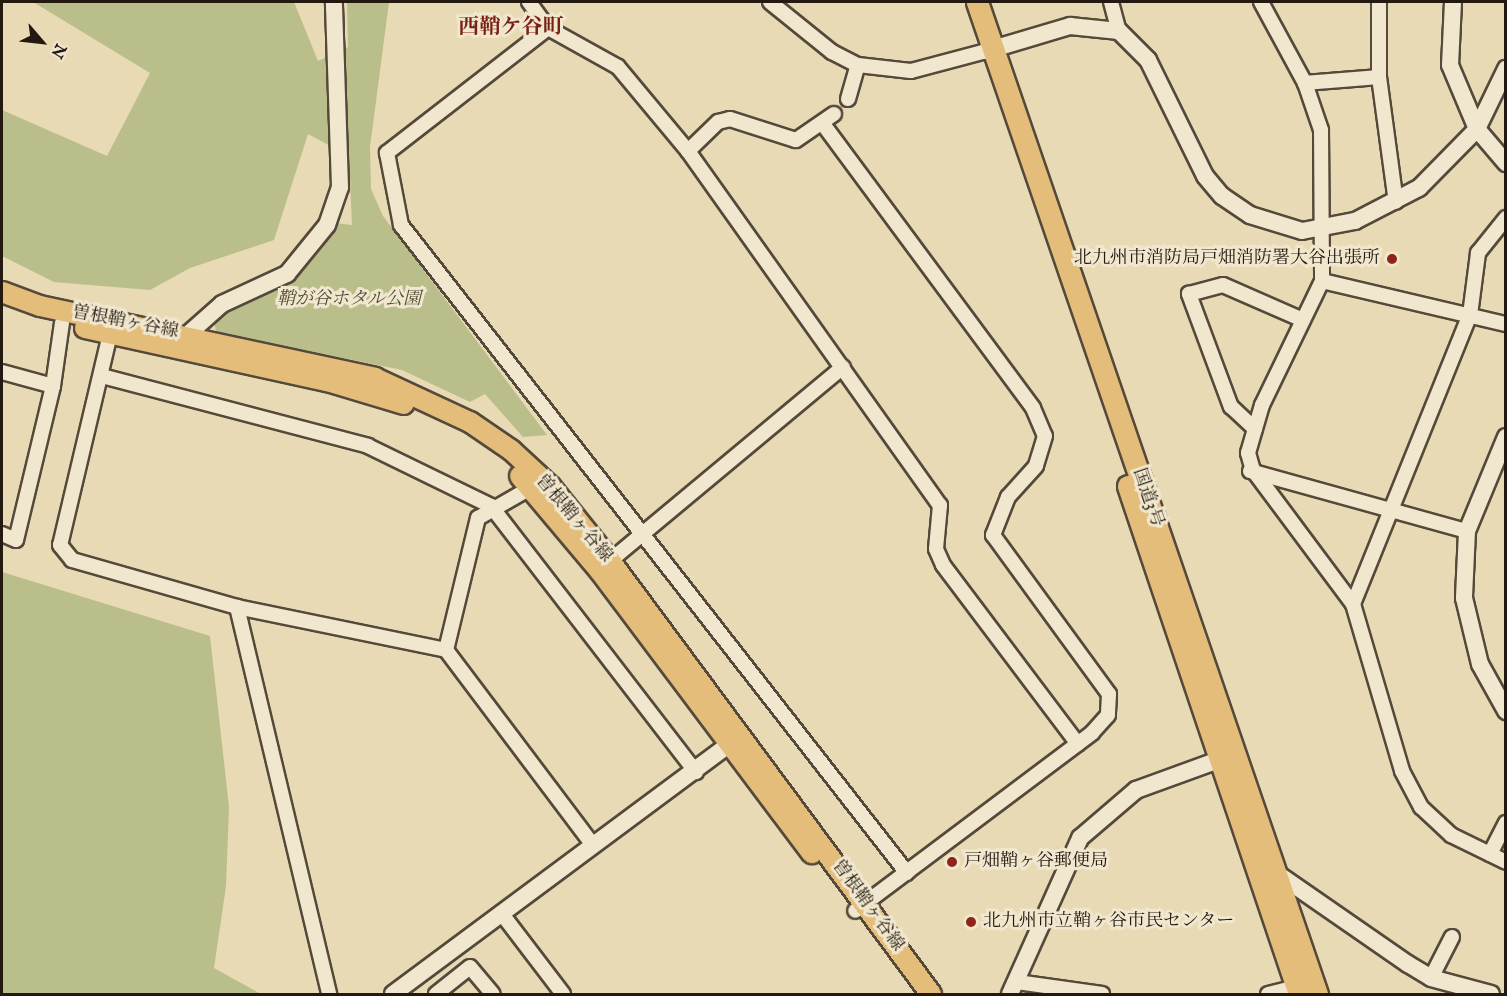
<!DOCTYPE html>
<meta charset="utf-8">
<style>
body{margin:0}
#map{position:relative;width:1507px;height:996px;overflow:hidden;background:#e8dab4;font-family:"IM FELL English","Noto Serif JP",serif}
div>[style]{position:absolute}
.green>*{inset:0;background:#babe8a}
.roads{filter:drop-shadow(2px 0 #54493a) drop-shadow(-2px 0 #54493a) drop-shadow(0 2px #54493a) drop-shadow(0 -2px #54493a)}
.minor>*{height:14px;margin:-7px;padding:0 7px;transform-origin:7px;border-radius:7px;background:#f0e7ce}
.tertiary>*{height:16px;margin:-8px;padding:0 8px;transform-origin:8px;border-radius:8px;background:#f0e7ce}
.primary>*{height:20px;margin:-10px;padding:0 10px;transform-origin:10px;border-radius:10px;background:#e4bd7a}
.trunk>*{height:21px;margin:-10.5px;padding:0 10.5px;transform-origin:10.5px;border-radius:10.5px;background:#e4bd7a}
.dots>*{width:16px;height:16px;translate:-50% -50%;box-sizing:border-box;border:3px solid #f0e7ce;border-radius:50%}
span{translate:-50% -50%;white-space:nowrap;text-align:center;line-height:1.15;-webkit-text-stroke:6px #f0e7ce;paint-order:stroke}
.poi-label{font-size:18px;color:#231911}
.right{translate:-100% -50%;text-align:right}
.left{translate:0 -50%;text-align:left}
.park-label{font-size:18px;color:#504b35;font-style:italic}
.street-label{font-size:18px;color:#231911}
.quarter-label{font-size:21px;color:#7a1f14;font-weight:700}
.frame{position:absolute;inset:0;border:3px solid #231911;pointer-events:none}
.north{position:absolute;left:12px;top:12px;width:60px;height:60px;-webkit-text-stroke:4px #f0e7ce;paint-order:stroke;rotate:118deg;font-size:16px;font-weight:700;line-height:24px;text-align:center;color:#231911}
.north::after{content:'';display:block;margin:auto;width:21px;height:27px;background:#231911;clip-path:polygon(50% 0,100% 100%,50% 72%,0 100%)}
</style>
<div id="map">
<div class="green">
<i style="clip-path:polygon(33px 2px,294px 2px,318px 61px,348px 47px,347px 2px,389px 2px,370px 147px,371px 189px,383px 216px,547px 435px,523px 437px,485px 394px,470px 402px,402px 370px,216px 332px,214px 319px,287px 281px,319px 251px,335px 223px,352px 225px,349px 156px,308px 134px,274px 240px,190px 268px,150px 290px,54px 282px,2px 256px,2px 110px,107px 156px,150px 73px)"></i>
<i style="clip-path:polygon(2px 572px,210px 636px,229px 807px,226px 886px,214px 968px,261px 994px,2px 994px)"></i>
</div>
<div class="roads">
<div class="minor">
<i style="left:529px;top:2px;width:32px;rotate:54deg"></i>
<i style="left:548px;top:28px;width:80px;rotate:29.1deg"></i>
<i style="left:618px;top:67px;width:109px;rotate:50.2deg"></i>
<i style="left:688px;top:151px;width:435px;rotate:54.6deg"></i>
<i style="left:940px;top:505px;width:44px;rotate:95.2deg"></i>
<i style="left:936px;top:549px;width:17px;rotate:66deg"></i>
<i style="left:943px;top:565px;width:224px;rotate:53deg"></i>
<i style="left:770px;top:2px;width:80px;rotate:38.9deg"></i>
<i style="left:832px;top:52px;width:29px;rotate:27deg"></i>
<i style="left:858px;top:65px;width:53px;rotate:6.5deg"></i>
<i style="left:911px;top:71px;width:78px;rotate:-14.9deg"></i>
<i style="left:1111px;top:2px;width:30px;rotate:75deg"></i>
<i style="left:1261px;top:2px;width:92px;rotate:61.5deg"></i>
<i style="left:1305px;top:83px;width:50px;rotate:71.2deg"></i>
<i style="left:1321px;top:130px;width:151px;rotate:89.6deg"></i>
<i style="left:1322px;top:281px;width:138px;rotate:115.8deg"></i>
<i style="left:1262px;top:405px;width:50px;rotate:106.3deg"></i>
<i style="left:1248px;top:453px;width:18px;rotate:74deg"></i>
<i style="left:1253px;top:470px;width:167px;rotate:53.3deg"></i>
<i style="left:1353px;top:604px;width:174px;rotate:73.6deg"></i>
<i style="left:1402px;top:771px;width:41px;rotate:62.2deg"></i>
<i style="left:1421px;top:807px;width:41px;rotate:43deg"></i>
<i style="left:1451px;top:835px;width:61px;rotate:26.1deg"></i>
<i style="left:1379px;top:2px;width:75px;rotate:90deg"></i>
<i style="left:1379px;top:77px;width:126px;rotate:82.3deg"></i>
<i style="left:548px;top:28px;width:204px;rotate:142.2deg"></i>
<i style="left:387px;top:153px;width:73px;rotate:79deg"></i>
<i style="left:401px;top:225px;width:822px;rotate:52.01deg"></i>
<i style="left:1305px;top:83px;width:74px;rotate:-4.6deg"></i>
<i style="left:848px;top:99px;width:35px;rotate:-74deg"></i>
<i style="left:823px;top:124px;width:353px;rotate:53.5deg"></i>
<i style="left:1033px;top:408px;width:30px;rotate:67deg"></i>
<i style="left:1045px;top:436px;width:31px;rotate:107deg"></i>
<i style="left:1036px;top:466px;width:42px;rotate:132.1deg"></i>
<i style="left:1008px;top:497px;width:41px;rotate:111.5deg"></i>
<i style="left:993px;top:535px;width:197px;rotate:53.9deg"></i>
<i style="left:1109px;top:694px;width:21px;rotate:93deg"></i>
<i style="left:1108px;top:715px;width:24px;rotate:132deg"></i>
<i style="left:1092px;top:733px;width:296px;rotate:143.1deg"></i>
<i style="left:688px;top:151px;width:42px;rotate:-44deg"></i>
<i style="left:718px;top:122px;width:12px;rotate:-14deg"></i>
<i style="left:730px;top:119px;width:69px;rotate:17.7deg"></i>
<i style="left:796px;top:140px;width:46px;rotate:-34.4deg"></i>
<i style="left:1322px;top:281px;width:189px;rotate:13.2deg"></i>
<i style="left:110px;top:334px;width:217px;rotate:103.3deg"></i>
<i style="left:60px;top:545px;width:19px;rotate:51deg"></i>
<i style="left:72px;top:560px;width:172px;rotate:15.9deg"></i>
<i style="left:237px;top:607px;width:213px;rotate:11.6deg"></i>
<i style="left:446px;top:650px;width:244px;rotate:53deg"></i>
<i style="left:2px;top:372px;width:53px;rotate:15.4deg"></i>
<i style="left:53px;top:386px;width:158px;rotate:103.5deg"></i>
<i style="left:16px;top:540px;width:15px;rotate:-157deg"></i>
<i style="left:102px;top:376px;width:275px;rotate:14.7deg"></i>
<i style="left:368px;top:446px;width:137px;rotate:26deg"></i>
<i style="left:491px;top:506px;width:336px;rotate:52.4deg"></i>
<i style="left:53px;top:386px;width:64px;rotate:-81.9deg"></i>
<i style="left:1255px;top:429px;width:33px;rotate:-137deg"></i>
<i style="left:1231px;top:407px;width:121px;rotate:-110.4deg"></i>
<i style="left:1189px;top:294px;width:35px;rotate:-15deg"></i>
<i style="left:1223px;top:285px;width:87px;rotate:23.6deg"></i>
<i style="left:1250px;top:471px;width:225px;rotate:15.5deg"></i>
<i style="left:610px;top:561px;width:303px;rotate:-39.8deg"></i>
<i style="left:1353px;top:604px;width:312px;rotate:-68deg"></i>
<i style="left:1470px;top:315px;width:63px;rotate:-82.6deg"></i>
<i style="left:1478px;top:253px;width:45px;rotate:-51.3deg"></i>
<i style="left:237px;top:607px;width:398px;rotate:76.6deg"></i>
<i style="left:446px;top:650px;width:136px;rotate:-76.4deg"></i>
<i style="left:478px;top:518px;width:62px;rotate:-29.9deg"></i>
<i style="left:1490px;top:854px;width:35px;rotate:-63deg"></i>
<i style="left:502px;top:914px;width:101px;rotate:52.7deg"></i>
<i style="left:1431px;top:978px;width:46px;rotate:-62.9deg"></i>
<i style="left:1017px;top:982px;width:86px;rotate:8deg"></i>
<i style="left:436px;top:994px;width:43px;rotate:-38.5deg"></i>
<i style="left:470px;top:967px;width:35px;rotate:50deg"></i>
<i style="left:1268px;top:994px;width:30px;rotate:-14deg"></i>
</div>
<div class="tertiary">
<i style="left:1453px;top:2px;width:63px;rotate:92.7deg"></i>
<i style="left:1450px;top:65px;width:69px;rotate:67.1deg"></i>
<i style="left:1477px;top:129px;width:45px;rotate:49.5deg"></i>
<i style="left:986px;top:51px;width:88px;rotate:-16.6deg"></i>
<i style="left:1070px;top:26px;width:49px;rotate:5.8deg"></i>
<i style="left:1119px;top:31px;width:41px;rotate:45deg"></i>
<i style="left:1148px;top:60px;width:129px;rotate:63.8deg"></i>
<i style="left:1205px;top:176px;width:26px;rotate:50deg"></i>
<i style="left:1222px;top:196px;width:34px;rotate:34deg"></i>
<i style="left:1250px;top:215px;width:54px;rotate:17.1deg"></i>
<i style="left:1302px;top:231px;width:54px;rotate:-10.7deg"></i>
<i style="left:1355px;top:221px;width:72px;rotate:-27.3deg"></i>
<i style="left:1419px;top:188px;width:83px;rotate:-45.5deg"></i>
<i style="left:1477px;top:129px;width:67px;rotate:-64.2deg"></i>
<i style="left:186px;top:336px;width:48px;rotate:-41.6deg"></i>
<i style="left:222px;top:304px;width:72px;rotate:-24.8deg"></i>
<i style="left:287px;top:274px;width:63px;rotate:-50.8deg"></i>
<i style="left:327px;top:225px;width:40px;rotate:-71.1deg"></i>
<i style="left:340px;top:187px;width:185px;rotate:-91.9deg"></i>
<i style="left:1506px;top:437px;width:102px;rotate:112.5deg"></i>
<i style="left:1467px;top:531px;width:67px;rotate:92.6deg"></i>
<i style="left:1464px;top:598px;width:68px;rotate:76.4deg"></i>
<i style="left:1480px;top:664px;width:54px;rotate:61deg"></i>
<i style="left:1275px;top:872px;width:162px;rotate:34.7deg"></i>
<i style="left:1408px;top:964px;width:27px;rotate:31deg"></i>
<i style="left:1431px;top:978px;width:62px;rotate:14.9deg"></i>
<i style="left:393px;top:994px;width:431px;rotate:-36.6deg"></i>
<i style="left:1010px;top:994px;width:171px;rotate:-65.8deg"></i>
<i style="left:1080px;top:838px;width:74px;rotate:-40.6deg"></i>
<i style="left:1136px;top:790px;width:102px;rotate:-20deg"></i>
</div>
<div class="primary">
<i style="left:2px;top:292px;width:40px;rotate:20.2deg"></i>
<i style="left:40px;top:306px;width:343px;rotate:12.1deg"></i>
<i style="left:375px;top:378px;width:105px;rotate:24.9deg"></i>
<i style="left:470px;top:422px;width:50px;rotate:34.3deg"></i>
<i style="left:511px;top:450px;width:54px;rotate:42.8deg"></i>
<i style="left:551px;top:487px;width:95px;rotate:51.4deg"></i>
<i style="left:610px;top:561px;width:539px;rotate:53.45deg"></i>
<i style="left:85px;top:328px;width:248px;rotate:12.4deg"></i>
<i style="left:327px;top:381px;width:80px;rotate:16.6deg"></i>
<i style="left:520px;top:476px;width:124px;rotate:49.9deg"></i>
<i style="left:600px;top:571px;width:353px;rotate:53.1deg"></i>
</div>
<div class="trunk">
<i style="left:977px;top:2px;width:1049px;rotate:71.08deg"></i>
<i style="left:1128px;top:486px;width:536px;rotate:71.4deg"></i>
</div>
</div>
<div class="dots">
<i style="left:1392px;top:259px;background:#8f2418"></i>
<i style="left:952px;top:862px;background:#8f2418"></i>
<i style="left:971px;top:922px;background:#8f2418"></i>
</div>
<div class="poi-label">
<span class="right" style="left:1380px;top:259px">北九州市消防局戸畑消防署大谷出張所</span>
<span class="left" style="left:964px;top:862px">戸畑鞘ヶ谷郵便局</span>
<span class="left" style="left:983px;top:922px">北九州市立鞘ヶ谷市民センター</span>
</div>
<div class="park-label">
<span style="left:349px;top:300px">鞘が谷ホタル公園</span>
</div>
<div class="street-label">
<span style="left:125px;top:323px;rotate:11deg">曽根鞘ヶ谷線</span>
<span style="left:1147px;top:498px;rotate:71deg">国道3号</span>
<span style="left:573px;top:519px;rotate:50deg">曽根鞘ヶ谷線</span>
<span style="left:867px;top:906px;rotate:54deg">曽根鞘ヶ谷線</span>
</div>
<div class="quarter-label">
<span style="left:511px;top:28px">西鞘ケ谷町</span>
</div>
<div class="frame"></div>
<div class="north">N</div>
</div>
